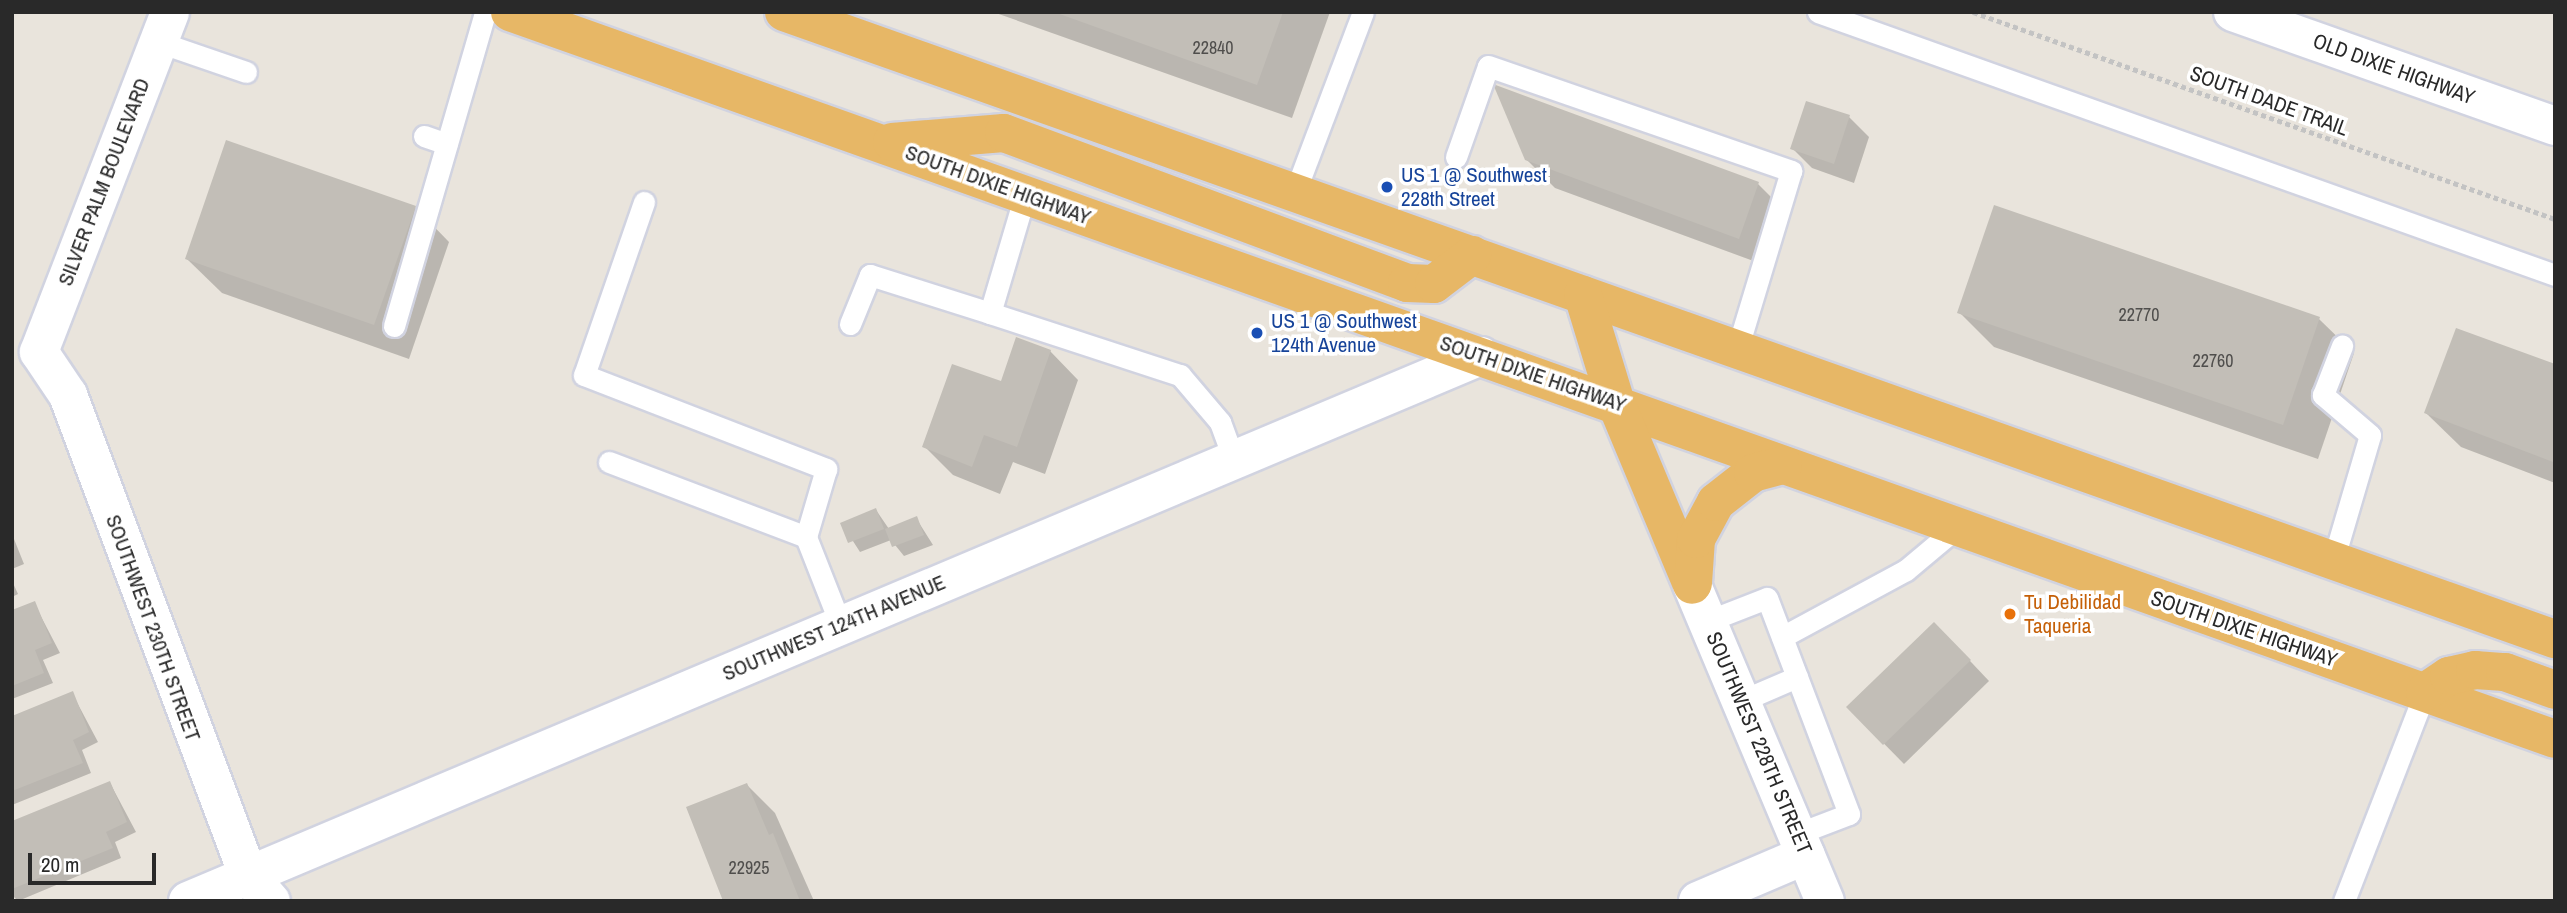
<!DOCTYPE html>
<style>
body{margin:0}
#map{position:relative;width:2567px;height:913px;overflow:hidden;background:#e9e4dc;font-family:"Archivo Narrow",sans-serif}
div>[style]{position:absolute}
.shadow>*{inset:0;background:#0003}
.building>*{inset:0;background:#c2beb7}
.path>*{height:4.5px;margin-top:-2.25px;transform-origin:0;background:repeating-linear-gradient(90deg,#c3c3c3 0 5px,transparent 0 8.5px)}
.roads{filter:drop-shadow(2px 0 #d1d3e0) drop-shadow(-2px 0 #d1d3e0) drop-shadow(0 2px #d1d3e0) drop-shadow(0 -2px #d1d3e0)}
.service>*{height:21px;margin:-10.5px;padding:0 10.5px;transform-origin:10.5px;border-radius:10.5px;background:#fff}
.minor>*{height:38px;margin:-19px;padding:0 19px;transform-origin:19px;border-radius:19px;background:#fff}
.tertiary>*{height:38px;margin:-19px;padding:0 19px;transform-origin:19px;border-radius:19px;background:#fff}
.trunk>*{height:38px;margin:-19px;padding:0 19px;transform-origin:19px;border-radius:19px;background:#e7b766}
.dots>*{width:19px;height:19px;translate:-50% -50%;box-sizing:border-box;border:4px solid #fff;border-radius:50%}
span{translate:-50% -50%;white-space:nowrap;text-align:center;line-height:1.15;-webkit-text-stroke:7px #fff;paint-order:stroke}
.number-label{font-size:18px;color:#4f4e4c}
.number-label span{-webkit-text-stroke-width:0}
.street-label{font-size:21px;color:#292929}
.transit-label{font-size:21px;color:#164399}
.left{translate:0 -50%;text-align:left}
.food-label{font-size:21px;color:#c56008}
.frame{position:absolute;inset:0;border:14px solid #292929;pointer-events:none}
.scale{position:absolute;left:28px;top:853px;width:128px;height:32px;box-sizing:border-box;border:4px solid #292929;border-top:0;padding-left:9px;font-size:21px;line-height:24px;white-space:nowrap;color:#292929;-webkit-text-stroke:5px #fff;paint-order:stroke}
</style>
<div id="map">
<div class="shadow">
<i style="clip-path:polygon(993px 12px,1330px 12px,1292px 118px)"></i>
<i style="clip-path:polygon(1849px 117px,1869px 137px,1854px 183px,1812px 168px,1792px 148px)"></i>
<i style="clip-path:polygon(1526px 159px,1758px 184px,1786px 212px,1767px 266px,1555px 188px)"></i>
<i style="clip-path:polygon(415px 207px,449px 242px,409px 359px,222px 293px,187px 259px)"></i>
<i style="clip-path:polygon(1959px 312px,2319px 319px,2354px 353px,2318px 459px,1994px 347px)"></i>
<i style="clip-path:polygon(1050px 351px,1078px 380px,1045px 474px,1013px 462px,1000px 494px,953px 475px,924px 446px)"></i>
<i style="clip-path:polygon(2555px 365px,2555px 483px,2461px 447px,2426px 413px)"></i>
<i style="clip-path:polygon(876px 510px,889px 529px,916px 518px,933px 545px,904px 556px,891px 540px,860px 552px,842px 524px)"></i>
<i style="clip-path:polygon(12px 534px,24px 564px,12px 569px)"></i>
<i style="clip-path:polygon(12px 581px,18px 594px,12px 597px)"></i>
<i style="clip-path:polygon(34px 603px,60px 653px,43px 660px,53px 683px,12px 699px,12px 612px)"></i>
<i style="clip-path:polygon(1954px 644px,1989px 681px,1904px 764px,1848px 707px)"></i>
<i style="clip-path:polygon(72px 693px,98px 742px,82px 750px,91px 773px,12px 805px,12px 717px)"></i>
<i style="clip-path:polygon(110px 783px,136px 832px,115px 842px,121px 858px,18px 901px,12px 895px,12px 823px)"></i>
<i style="clip-path:polygon(747px 785px,775px 813px,814px 901px,725px 901px)"></i>
</div>
<div class="building">
<i style="clip-path:polygon(1054px 12px,1283px 12px,1257px 85px)"></i>
<i style="clip-path:polygon(1493px 84px,1759px 182px,1739px 239px,1525px 160px)"></i>
<i style="clip-path:polygon(1806px 101px,1850px 115px,1834px 164px,1790px 149px)"></i>
<i style="clip-path:polygon(226px 140px,416px 206px,374px 325px,185px 259px)"></i>
<i style="clip-path:polygon(1994px 205px,2320px 317px,2283px 425px,1957px 313px)"></i>
<i style="clip-path:polygon(2456px 328px,2555px 364px,2553px 462px,2424px 413px)"></i>
<i style="clip-path:polygon(1016px 337px,1051px 350px,1017px 447px,984px 435px,972px 467px,922px 447px,952px 364px,1001px 381px)"></i>
<i style="clip-path:polygon(876px 508px,884px 529px,848px 543px,840px 523px)"></i>
<i style="clip-path:polygon(917px 516px,924px 535px,892px 547px,885px 529px)"></i>
<i style="clip-path:polygon(35px 601px,52px 643px,35px 650px,44px 673px,12px 686px,12px 610px)"></i>
<i style="clip-path:polygon(1934px 622px,1971px 660px,1883px 745px,1846px 707px)"></i>
<i style="clip-path:polygon(73px 691px,89px 732px,73px 740px,83px 763px,12px 791px,12px 716px)"></i>
<i style="clip-path:polygon(110px 781px,127px 822px,106px 832px,113px 848px,12px 889px,12px 821px)"></i>
<i style="clip-path:polygon(747px 783px,769px 835px,773px 833px,800px 901px,723px 901px,686px 807px)"></i>
</div>
<div class="path">
<i style="left:1973px;top:12px;width:618px;rotate:19.58deg"></i>
</div>
<div class="roads">
<div class="service">
<i style="left:1818px;top:12px;width:783px;rotate:19.64deg"></i>
<i style="left:159px;top:42px;width:92px;rotate:19deg"></i>
<i style="left:424px;top:136px;width:24px;rotate:19deg"></i>
<i style="left:1456px;top:157px;width:96px;rotate:-70.6deg"></i>
<i style="left:1488px;top:66px;width:321px;rotate:19.1deg"></i>
<i style="left:1791px;top:171px;width:187px;rotate:106.8deg"></i>
<i style="left:1295px;top:192px;width:192px;rotate:-69.3deg"></i>
<i style="left:1025px;top:195px;width:123px;rotate:106.5deg"></i>
<i style="left:990px;top:313px;width:200px;rotate:18.1deg"></i>
<i style="left:1180px;top:375px;width:62px;rotate:49.6deg"></i>
<i style="left:1220px;top:422px;width:40px;rotate:69.8deg"></i>
<i style="left:644px;top:202px;width:183px;rotate:109.1deg"></i>
<i style="left:584px;top:375px;width:260px;rotate:21.2deg"></i>
<i style="left:826px;top:469px;width:71px;rotate:106.4deg"></i>
<i style="left:806px;top:537px;width:96px;rotate:68.5deg"></i>
<i style="left:850px;top:324px;width:53px;rotate:-67.8deg"></i>
<i style="left:870px;top:275px;width:126px;rotate:17.6deg"></i>
<i style="left:394px;top:326px;width:327px;rotate:-73.8deg"></i>
<i style="left:609px;top:462px;width:211px;rotate:20.8deg"></i>
<i style="left:2333px;top:561px;width:131px;rotate:-73.6deg"></i>
<i style="left:2370px;top:435px;width:62px;rotate:-139.6deg"></i>
<i style="left:2323px;top:395px;width:53px;rotate:-68.8deg"></i>
<i style="left:1708px;top:621px;width:63px;rotate:-21.3deg"></i>
<i style="left:1767px;top:598px;width:231px;rotate:69.2deg"></i>
<i style="left:1849px;top:814px;width:56px;rotate:159deg"></i>
<i style="left:1782px;top:637px;width:141px;rotate:-28.4deg"></i>
<i style="left:1906px;top:570px;width:65px;rotate:-40deg"></i>
<i style="left:1741px;top:701px;width:61px;rotate:-23.2deg"></i>
<i style="left:2344px;top:901px;width:224px;rotate:-68.8deg"></i>
</div>
<div class="minor">
<i style="left:39px;top:352px;width:52px;rotate:56deg"></i>
<i style="left:68px;top:395px;width:513px;rotate:69.44deg"></i>
<i style="left:248px;top:875px;width:35px;rotate:49deg"></i>
<i style="left:39px;top:352px;width:364px;rotate:-68.9deg"></i>
<i style="left:1692px;top:585px;width:343px;rotate:67.2deg"></i>
<i style="left:1698px;top:901px;width:117px;rotate:-23.1deg"></i>
</div>
<div class="tertiary">
<i style="left:2233px;top:12px;width:342px;rotate:19.5deg"></i>
<i style="left:188px;top:901px;width:1403px;rotate:-22.86deg"></i>
</div>
<div class="trunk">
<i style="left:510px;top:12px;width:2170px;rotate:19.57deg"></i>
<i style="left:784px;top:12px;width:1879px;rotate:19.5deg"></i>
<i style="left:892px;top:142px;width:112px;rotate:-4.6deg"></i>
<i style="left:1004px;top:133px;width:430px;rotate:20.4deg"></i>
<i style="left:1407px;top:283px;width:27px;rotate:2deg"></i>
<i style="left:1434px;top:284px;width:48px;rotate:-37.3deg"></i>
<i style="left:1583px;top:295px;width:113px;rotate:73deg"></i>
<i style="left:1616px;top:403px;width:197px;rotate:67.3deg"></i>
<i style="left:1693px;top:583px;width:44px;rotate:-86.1deg"></i>
<i style="left:1696px;top:539px;width:42px;rotate:-61.6deg"></i>
<i style="left:1716px;top:502px;width:47px;rotate:-38.1deg"></i>
<i style="left:1753px;top:473px;width:31px;rotate:-15deg"></i>
<i style="left:2425px;top:692px;width:29px;rotate:-34deg"></i>
<i style="left:2449px;top:676px;width:27px;rotate:-13deg"></i>
<i style="left:2475px;top:670px;width:30px;rotate:4deg"></i>
<i style="left:2505px;top:672px;width:53px;rotate:19.8deg"></i>
</div>
</div>
<div class="dots">
<i style="left:1387px;top:187px;background:#1a4fb4"></i>
<i style="left:1257px;top:333px;background:#1a4fb4"></i>
<i style="left:2010px;top:614px;background:#e8710a"></i>
</div>
<div class="number-label">
<span style="left:1213px;top:48px">22840</span>
<span style="left:2139px;top:315px">22770</span>
<span style="left:2213px;top:361px">22760</span>
<span style="left:749px;top:868px">22925</span>
</div>
<div class="street-label">
<span style="left:2394px;top:69px;rotate:20deg">OLD DIXIE HIGHWAY</span>
<span style="left:2269px;top:101px;rotate:20deg">SOUTH DADE TRAIL</span>
<span style="left:104px;top:182px;rotate:-69deg">SILVER PALM BOULEVARD</span>
<span style="left:998px;top:185px;rotate:20deg">SOUTH DIXIE HIGHWAY</span>
<span style="left:1533px;top:374px;rotate:19deg">SOUTH DIXIE HIGHWAY</span>
<span style="left:153px;top:628px;rotate:70deg">SOUTHWEST 230TH STREET</span>
<span style="left:834px;top:628px;rotate:-23deg">SOUTHWEST 124TH AVENUE</span>
<span style="left:2244px;top:629px;rotate:19deg">SOUTH DIXIE HIGHWAY</span>
<span style="left:1759px;top:743px;rotate:67deg">SOUTHWEST 228TH STREET</span>
</div>
<div class="transit-label">
<span class="left" style="left:1401px;top:187px">US 1 @ Southwest<br>228th Street</span>
<span class="left" style="left:1271px;top:333px">US 1 @ Southwest<br>124th Avenue</span>
</div>
<div class="food-label">
<span class="left" style="left:2024px;top:614px">Tu Debilidad<br>Taqueria</span>
</div>
<div class="frame"></div>
<div class="scale">20 m</div>
</div>
